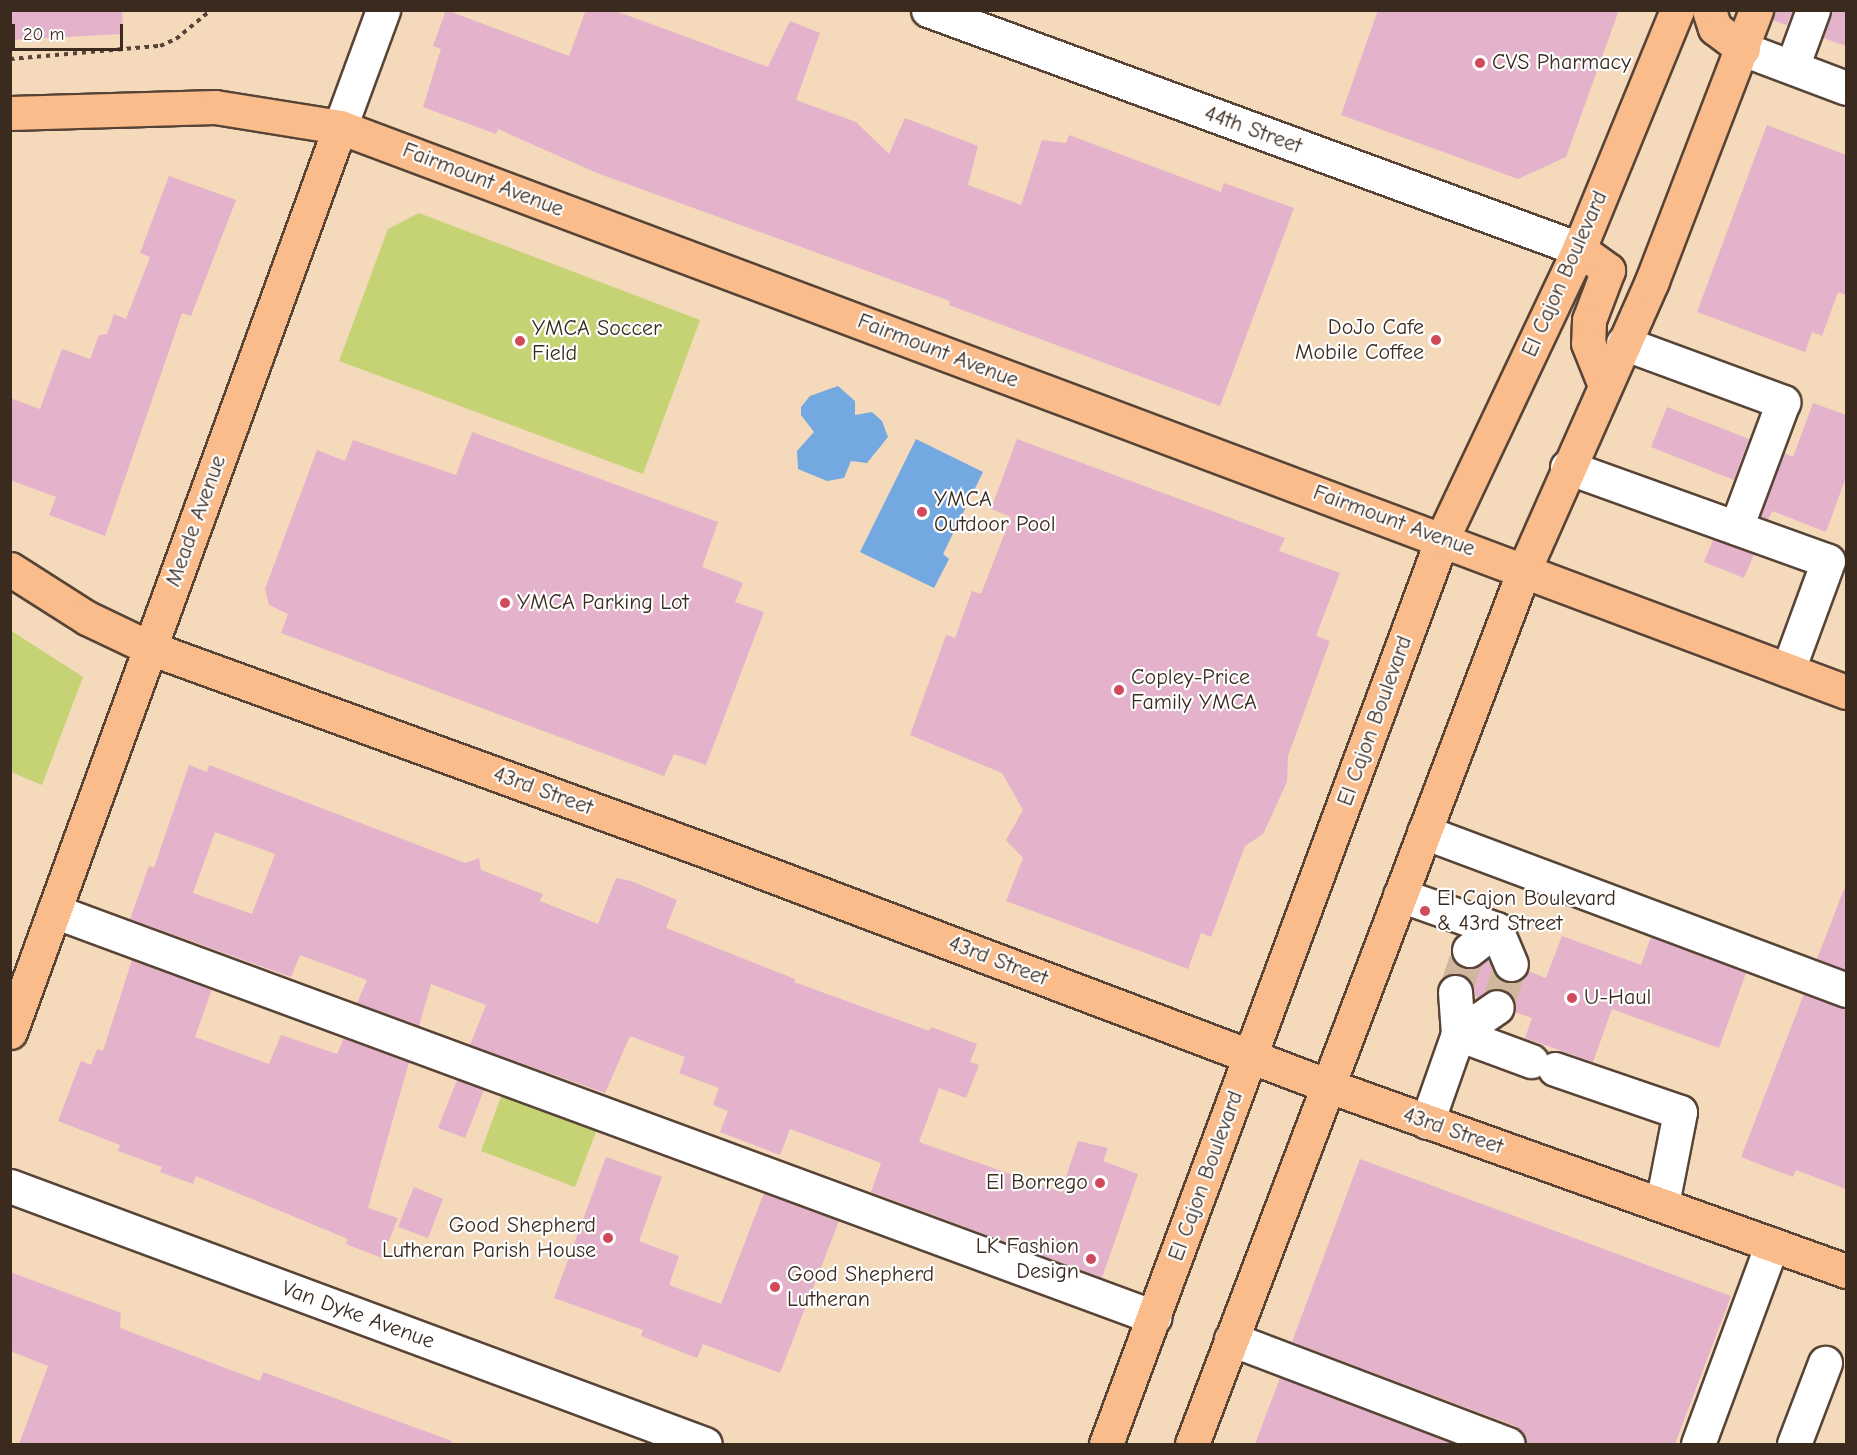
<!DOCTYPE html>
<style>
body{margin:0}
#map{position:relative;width:1857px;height:1455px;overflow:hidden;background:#f4d9bb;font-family:"Comic Neue",sans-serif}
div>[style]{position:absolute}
.green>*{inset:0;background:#c5d375}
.water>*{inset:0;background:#74a8e1}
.building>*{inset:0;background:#e4b2ca}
.minor-tunnel>*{height:33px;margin-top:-16.5px;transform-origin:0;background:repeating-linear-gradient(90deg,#cfb69c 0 33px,transparent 0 49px)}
.path>*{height:4px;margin-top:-2px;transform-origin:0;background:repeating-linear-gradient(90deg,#574436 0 4.5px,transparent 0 9px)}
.roads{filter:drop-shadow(2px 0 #574436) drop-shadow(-2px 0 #574436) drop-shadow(0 2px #574436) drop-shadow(0 -2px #574436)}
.minor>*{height:33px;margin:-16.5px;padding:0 16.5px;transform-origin:16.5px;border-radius:16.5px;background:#fff}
.major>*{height:33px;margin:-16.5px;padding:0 16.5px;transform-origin:16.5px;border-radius:16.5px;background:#fabc8b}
.dots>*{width:16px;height:16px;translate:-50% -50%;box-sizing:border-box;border:3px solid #fff;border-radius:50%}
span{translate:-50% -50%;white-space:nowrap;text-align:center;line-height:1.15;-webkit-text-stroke:4.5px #fff;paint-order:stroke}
.poi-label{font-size:22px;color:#3b2a1e}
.left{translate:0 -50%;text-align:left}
.right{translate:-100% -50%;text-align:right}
.street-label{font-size:22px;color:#3b2a1e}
.frame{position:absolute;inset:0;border:12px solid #3b2a1e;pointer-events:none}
.scale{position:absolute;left:12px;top:24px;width:111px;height:27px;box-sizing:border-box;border:3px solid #3b2a1e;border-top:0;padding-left:8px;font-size:18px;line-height:21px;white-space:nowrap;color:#3b2a1e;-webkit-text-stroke:4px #fff;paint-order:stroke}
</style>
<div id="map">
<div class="green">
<i style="clip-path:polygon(419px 213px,700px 320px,643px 474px,339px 361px,388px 229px)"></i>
<i style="clip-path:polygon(10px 630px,83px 677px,42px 785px,11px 772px)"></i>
<i style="clip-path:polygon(502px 1094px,597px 1129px,575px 1187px,481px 1151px)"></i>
</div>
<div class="water">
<i style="clip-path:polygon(838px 386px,855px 401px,855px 415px,872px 412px,882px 421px,888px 437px,867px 463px,851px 461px,844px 478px,827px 481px,798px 469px,797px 451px,814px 432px,801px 415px,801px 407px,810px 396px)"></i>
<i style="clip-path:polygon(916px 439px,983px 472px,943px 554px,949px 559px,934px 588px,860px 552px)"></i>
</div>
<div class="building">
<i style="clip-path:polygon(10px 10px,122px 10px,123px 34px,10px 40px)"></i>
<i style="clip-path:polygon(446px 10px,569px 56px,586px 10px,613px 10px,768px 67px,790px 21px,820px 33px,796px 100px,856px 122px,889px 154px,905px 118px,978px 146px,968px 185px,1021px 205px,1042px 140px,1066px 143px,1069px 135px,1221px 192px,1224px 183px,1294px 208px,1220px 406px,949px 305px,950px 301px,597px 173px,498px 129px,496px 134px,423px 107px,441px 49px,433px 46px)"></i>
<i style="clip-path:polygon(1378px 10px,1619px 10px,1566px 157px,1518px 179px,1341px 115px)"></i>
<i style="clip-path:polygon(1774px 10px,1793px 10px,1787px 25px,1772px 20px)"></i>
<i style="clip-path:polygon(1831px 10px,1846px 10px,1846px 46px,1823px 38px)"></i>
<i style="clip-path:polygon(1767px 125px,1846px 155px,1846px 295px,1838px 292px,1822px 336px,1812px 332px,1805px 352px,1697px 312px)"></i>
<i style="clip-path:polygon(169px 176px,236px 200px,191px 316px,182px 313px,105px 536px,49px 515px,56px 497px,10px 480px,10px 398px,40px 409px,62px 349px,90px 359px,99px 335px,107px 334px,114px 314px,126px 319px,150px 257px,140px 253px)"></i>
<i style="clip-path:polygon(1813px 403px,1846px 415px,1846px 477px,1826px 532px,1772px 511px,1768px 520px,1760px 517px,1784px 453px,1793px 457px)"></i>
<i style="clip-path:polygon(1667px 407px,1749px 439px,1734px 480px,1651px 447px)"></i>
<i style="clip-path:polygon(472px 432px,718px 522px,702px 567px,743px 583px,735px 602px,764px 612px,706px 765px,674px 754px,664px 776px,281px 633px,288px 614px,269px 605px,265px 589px,317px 450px,345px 461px,353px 440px,456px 475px)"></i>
<i style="clip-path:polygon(1017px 439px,1285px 538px,1279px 551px,1340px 573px,1316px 636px,1330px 641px,1288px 756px,1287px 782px,1263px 834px,1245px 846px,1211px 937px,1201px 933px,1188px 969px,1006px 901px,1023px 858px,1006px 840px,1023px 810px,1002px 773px,910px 735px,946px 635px,955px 638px,972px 591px,981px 594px,1011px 517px,991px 509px)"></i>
<i style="clip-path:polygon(1713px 540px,1754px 554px,1744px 578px,1704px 562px)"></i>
<i style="clip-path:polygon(evenodd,189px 765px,207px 772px,209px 765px,465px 863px,479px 858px,481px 870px,543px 894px,540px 901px,598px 924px,616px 878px,631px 881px,677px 900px,666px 928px,795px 979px,794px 982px,929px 1031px,931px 1027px,977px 1044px,970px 1062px,979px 1065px,966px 1098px,939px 1088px,919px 1142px,1061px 1192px,1078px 1141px,1108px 1148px,1103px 1161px,1138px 1174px,1102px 1278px,871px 1192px,881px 1163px,790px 1129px,780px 1155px,720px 1132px,728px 1111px,713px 1105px,719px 1088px,679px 1073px,685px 1057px,630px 1036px,605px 1093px,470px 1045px,486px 1005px,431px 984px,419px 1026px,357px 1003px,367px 980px,300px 955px,291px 977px,130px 919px,149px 866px,154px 868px,189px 765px,215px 832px,275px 854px,252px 914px,193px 893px,215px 832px)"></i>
<i style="clip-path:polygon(1844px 889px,1846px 890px,1846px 970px,1817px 959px)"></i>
<i style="clip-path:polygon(1562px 936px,1641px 965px,1651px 937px,1746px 973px,1719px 1048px,1612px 1009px,1593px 1062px,1525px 1038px,1532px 1018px,1515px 1012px,1513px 997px,1506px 990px,1495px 988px,1477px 998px,1464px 975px,1446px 976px,1452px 957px,1461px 967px,1471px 969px,1488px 959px,1499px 979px,1508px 982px,1519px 981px,1528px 971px,1546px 978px)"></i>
<i style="clip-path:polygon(132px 960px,212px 989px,195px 1037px,269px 1064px,281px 1035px,337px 1054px,344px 1038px,409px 1062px,368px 1208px,398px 1218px,382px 1258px,346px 1244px,348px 1239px,196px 1176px,193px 1184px,160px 1172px,162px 1167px,118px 1151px,120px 1145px,58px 1121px,81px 1061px,91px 1065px,97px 1049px,103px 1051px)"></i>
<i style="clip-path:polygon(1804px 994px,1846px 1008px,1846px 1189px,1796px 1170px,1793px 1177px,1741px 1157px)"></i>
<i style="clip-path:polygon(457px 1080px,484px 1090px,465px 1138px,438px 1128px)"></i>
<i style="clip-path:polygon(606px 1157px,662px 1177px,639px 1241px,679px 1256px,669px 1285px,721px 1304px,764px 1193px,839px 1221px,780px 1373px,703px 1344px,697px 1358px,641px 1336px,643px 1330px,554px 1298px)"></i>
<i style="clip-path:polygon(1360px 1159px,1731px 1296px,1675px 1444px,1526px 1444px,1523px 1433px,1515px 1426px,1292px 1342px)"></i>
<i style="clip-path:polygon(414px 1187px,443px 1199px,428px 1238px,398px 1227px)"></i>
<i style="clip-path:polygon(10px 1272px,121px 1313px,120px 1328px,260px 1381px,263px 1372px,452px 1441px,451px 1444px,19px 1444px,48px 1366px,10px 1351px)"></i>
<i style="clip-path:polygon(1280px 1378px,1456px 1444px,1255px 1444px)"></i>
</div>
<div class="minor-tunnel">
<i style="left:1455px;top:992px;width:44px;rotate:-71.6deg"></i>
<i style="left:1497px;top:1007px;width:45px;rotate:-72deg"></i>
</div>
<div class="path">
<i style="left:10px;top:59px;width:151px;rotate:-5deg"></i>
<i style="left:160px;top:46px;width:17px;rotate:-24deg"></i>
<i style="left:176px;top:39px;width:45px;rotate:-39.6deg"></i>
</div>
<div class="roads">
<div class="minor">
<i style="left:928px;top:10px;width:693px;rotate:20.16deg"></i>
<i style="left:1743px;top:49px;width:110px;rotate:20.7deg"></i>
<i style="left:1792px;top:67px;width:61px;rotate:-69.8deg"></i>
<i style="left:340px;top:127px;width:125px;rotate:-69.8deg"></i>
<i style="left:1623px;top:343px;width:171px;rotate:20.2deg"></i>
<i style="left:1783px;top:402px;width:134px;rotate:110.5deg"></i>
<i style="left:1567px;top:467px;width:277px;rotate:19.8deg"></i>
<i style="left:1828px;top:561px;width:116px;rotate:110.2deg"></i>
<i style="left:1424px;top:832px;width:451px;rotate:20.5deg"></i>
<i style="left:1400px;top:895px;width:102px;rotate:19.5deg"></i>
<i style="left:1496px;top:929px;width:38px;rotate:67deg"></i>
<i style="left:54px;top:911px;width:1173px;rotate:20.26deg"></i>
<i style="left:1469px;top:950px;width:34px;rotate:-38deg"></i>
<i style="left:1455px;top:992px;width:42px;rotate:85.9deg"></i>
<i style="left:1458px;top:1034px;width:47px;rotate:-34.7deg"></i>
<i style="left:1555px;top:1069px;width:132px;rotate:19deg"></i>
<i style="left:1680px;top:1112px;width:94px;rotate:101.1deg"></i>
<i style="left:1427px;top:1122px;width:93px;rotate:-70.6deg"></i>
<i style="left:1458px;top:1034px;width:78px;rotate:20.3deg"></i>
<i style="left:10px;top:1186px;width:741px;rotate:20.37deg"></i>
<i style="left:1231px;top:1339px;width:296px;rotate:20.8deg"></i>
<i style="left:1698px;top:1444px;width:213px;rotate:-69.7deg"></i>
<i style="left:1794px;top:1444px;width:87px;rotate:-69.1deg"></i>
</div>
<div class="major">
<i style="left:1709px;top:10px;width:19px;rotate:72deg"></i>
<i style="left:1715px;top:28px;width:35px;rotate:37deg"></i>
<i style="left:10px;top:113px;width:205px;rotate:-1.7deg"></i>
<i style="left:215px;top:107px;width:127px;rotate:9.1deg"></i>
<i style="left:340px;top:127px;width:1608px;rotate:20.56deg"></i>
<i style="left:1579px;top:249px;width:36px;rotate:36deg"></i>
<i style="left:1608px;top:270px;width:53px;rotate:110.8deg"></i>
<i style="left:1589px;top:320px;width:23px;rotate:92deg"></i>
<i style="left:1588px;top:343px;width:43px;rotate:68.2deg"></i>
<i style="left:10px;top:569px;width:91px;rotate:32.5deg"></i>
<i style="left:87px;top:618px;width:70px;rotate:25.5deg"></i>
<i style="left:150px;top:648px;width:596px;rotate:20.02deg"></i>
<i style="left:710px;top:852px;width:659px;rotate:20.72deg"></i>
<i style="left:1326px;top:1085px;width:552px;rotate:19.68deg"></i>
<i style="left:10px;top:1032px;width:963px;rotate:-69.97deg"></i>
<i style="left:1106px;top:1444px;width:965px;rotate:-69.63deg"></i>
<i style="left:1442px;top:539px;width:321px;rotate:-64.7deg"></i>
<i style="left:1579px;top:249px;width:258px;rotate:-67.7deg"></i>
<i style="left:1192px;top:1444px;width:935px;rotate:-69.2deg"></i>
<i style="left:1524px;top:570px;width:316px;rotate:-66.1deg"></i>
<i style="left:1652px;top:281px;width:290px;rotate:-69deg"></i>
</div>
</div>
<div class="dots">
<i style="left:1480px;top:63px;background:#d1495b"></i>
<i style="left:1436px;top:340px;background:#d1495b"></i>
<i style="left:520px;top:341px;background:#d1495b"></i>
<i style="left:922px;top:512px;background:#d1495b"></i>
<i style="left:505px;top:603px;background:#d1495b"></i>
<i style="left:1119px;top:690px;background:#d1495b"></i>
<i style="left:1425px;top:911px;background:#d1495b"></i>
<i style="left:1572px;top:998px;background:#d1495b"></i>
<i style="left:1100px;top:1183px;background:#d1495b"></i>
<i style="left:608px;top:1238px;background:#d1495b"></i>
<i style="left:1091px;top:1259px;background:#d1495b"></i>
<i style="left:775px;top:1287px;background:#d1495b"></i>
</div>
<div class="poi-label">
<span class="left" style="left:1492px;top:63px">CVS Pharmacy</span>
<span class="right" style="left:1424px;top:340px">DoJo Cafe<br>Mobile Coffee</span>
<span class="left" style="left:532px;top:341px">YMCA Soccer<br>Field</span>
<span class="left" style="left:934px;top:512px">YMCA<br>Outdoor Pool</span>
<span class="left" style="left:517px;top:603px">YMCA Parking Lot</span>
<span class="left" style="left:1131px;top:690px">Copley-Price<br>Family YMCA</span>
<span class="left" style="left:1437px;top:911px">El Cajon Boulevard<br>&amp; 43rd Street</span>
<span class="left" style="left:1584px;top:998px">U-Haul</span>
<span class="right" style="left:1088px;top:1183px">El Borrego</span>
<span class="right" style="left:596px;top:1238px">Good Shepherd<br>Lutheran Parish House</span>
<span class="right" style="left:1079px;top:1259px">LK Fashion<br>Design</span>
<span class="left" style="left:787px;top:1287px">Good Shepherd<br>Lutheran</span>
</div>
<div class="street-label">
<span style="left:1253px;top:130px;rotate:20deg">44th Street</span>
<span style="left:483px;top:180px;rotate:21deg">Fairmount Avenue</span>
<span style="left:1565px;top:274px;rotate:-66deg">El Cajon Boulevard</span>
<span style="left:938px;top:351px;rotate:21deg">Fairmount Avenue</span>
<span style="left:196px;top:521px;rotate:-70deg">Meade Avenue</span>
<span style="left:1394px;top:521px;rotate:20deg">Fairmount Avenue</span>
<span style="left:1375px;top:721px;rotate:-70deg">El Cajon Boulevard</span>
<span style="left:543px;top:791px;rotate:20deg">43rd Street</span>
<span style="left:998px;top:961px;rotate:21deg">43rd Street</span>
<span style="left:1453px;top:1131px;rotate:19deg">43rd Street</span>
<span style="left:1206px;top:1176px;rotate:-70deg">El Cajon Boulevard</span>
<span style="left:358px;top:1315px;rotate:20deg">Van Dyke Avenue</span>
</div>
<div class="frame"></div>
<div class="scale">20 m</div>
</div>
